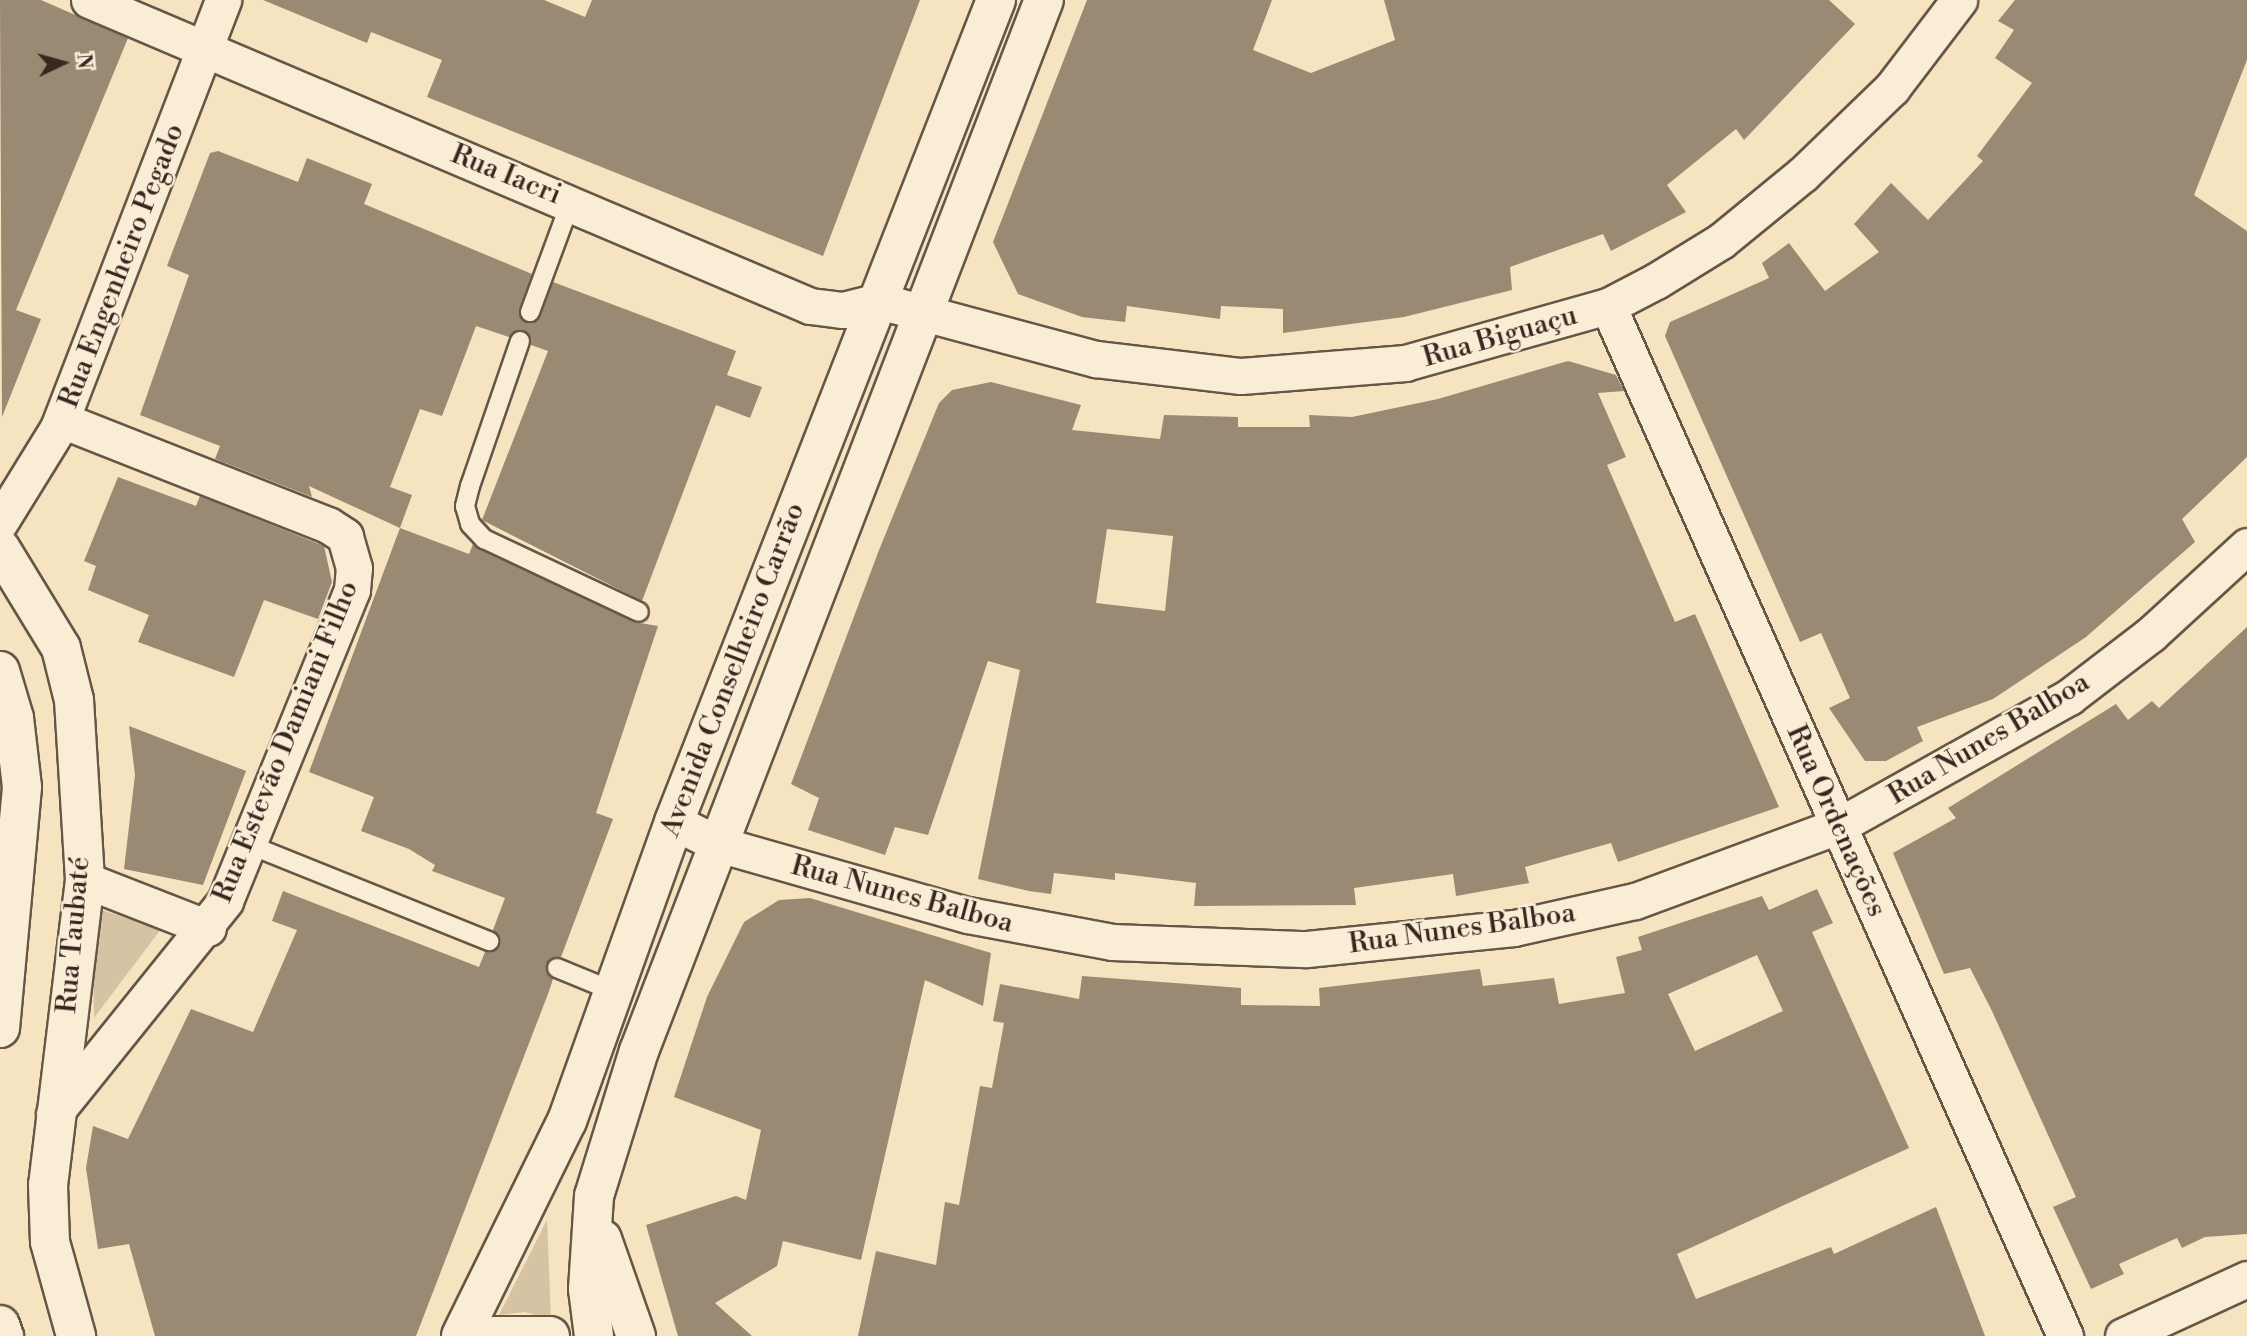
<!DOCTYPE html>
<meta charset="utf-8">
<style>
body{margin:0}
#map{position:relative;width:2247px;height:1336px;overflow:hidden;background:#f6e3bf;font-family:"Libre Bodoni",serif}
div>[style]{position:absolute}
.green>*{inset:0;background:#d5c3a4}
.building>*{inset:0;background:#9a8973}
.roads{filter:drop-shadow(2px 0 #665648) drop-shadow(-2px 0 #665648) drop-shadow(0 2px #665648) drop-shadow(0 -2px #665648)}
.lane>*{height:18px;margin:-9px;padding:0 9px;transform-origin:9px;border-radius:9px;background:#f9edd5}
.street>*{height:35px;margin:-17.5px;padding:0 17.5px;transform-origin:17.5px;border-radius:17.5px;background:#f9edd5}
.secondary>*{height:38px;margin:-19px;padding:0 19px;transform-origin:19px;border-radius:19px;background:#f9edd5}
span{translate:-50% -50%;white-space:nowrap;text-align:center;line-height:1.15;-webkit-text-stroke:5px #f9edd5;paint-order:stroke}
.street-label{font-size:28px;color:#362721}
.north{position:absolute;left:28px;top:28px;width:70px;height:70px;-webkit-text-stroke:5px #f9edd5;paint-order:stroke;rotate:85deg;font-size:19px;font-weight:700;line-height:28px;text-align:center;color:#362721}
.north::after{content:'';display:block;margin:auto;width:24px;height:32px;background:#362721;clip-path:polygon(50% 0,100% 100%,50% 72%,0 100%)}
</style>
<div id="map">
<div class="green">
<i style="clip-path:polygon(92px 907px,161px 929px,94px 1018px)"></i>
<i style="clip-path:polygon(547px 1220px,551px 1320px,525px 1312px,499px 1315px)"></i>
</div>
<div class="building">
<i style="clip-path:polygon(0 0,41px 0,128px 38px,16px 310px,41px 319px,2px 417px)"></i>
<i style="clip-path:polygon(263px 0,544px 0,585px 17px,592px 0,920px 0,823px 256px,427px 97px,442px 60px,371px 32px,367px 43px)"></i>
<i style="clip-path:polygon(1087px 0,1272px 0,1253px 50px,1311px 73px,1395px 40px,1384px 0,1829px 0,1855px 24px,1744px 140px,1736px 129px,1667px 185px,1686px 212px,1611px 251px,1603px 234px,1510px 267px,1512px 290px,1404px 317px,1283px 333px,1283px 309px,1221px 306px,1220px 319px,1127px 306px,1125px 322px,1082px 317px,1018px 294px,993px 242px)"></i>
<i style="clip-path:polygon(2015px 0,2247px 0,2247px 60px,2194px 195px,2247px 231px,2247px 457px,2182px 519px,2195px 542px,2086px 637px,1993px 699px,1917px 727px,1923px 741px,1886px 761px,1865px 761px,1829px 708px,1850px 698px,1821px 633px,1800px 642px,1665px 336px,1670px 322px,1769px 278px,1762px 263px,1789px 243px,1825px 291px,1879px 252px,1854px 224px,1891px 183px,1928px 220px,1983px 161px,1977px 156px,2032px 83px,1995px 58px,2014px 30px,1998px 21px)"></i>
<i style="clip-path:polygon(218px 151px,298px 182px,307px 158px,372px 184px,364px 204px,532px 274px,519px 309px,525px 322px,540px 317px,553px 282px,736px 351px,727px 375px,762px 387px,750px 418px,716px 405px,642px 601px,482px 520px,548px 351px,531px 345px,524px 331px,509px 337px,476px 326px,442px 416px,420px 409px,390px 487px,412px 495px,400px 528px,469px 554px,473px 544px,634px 622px,658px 626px,596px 813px,613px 819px,561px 957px,546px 964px,553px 979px,548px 994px,416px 1336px,155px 1336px,129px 1244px,98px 1249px,86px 1168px,93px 1126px,128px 1139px,191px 1009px,253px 1032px,297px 930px,272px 921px,283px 891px,479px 967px,485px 952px,500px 945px,493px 930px,505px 898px,432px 871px,435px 865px,409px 849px,361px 831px,374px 797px,309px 772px,400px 528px,309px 486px,312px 497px,215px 459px,220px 446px,140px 415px,189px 275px,167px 266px,210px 153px)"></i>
<i style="clip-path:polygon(evenodd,1568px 361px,1616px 375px,1624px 391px,1598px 393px,1626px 457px,1607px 465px,1675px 622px,1695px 614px,1779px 807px,1618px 862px,1611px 843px,1525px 867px,1529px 883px,1456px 896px,1453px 874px,1354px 888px,1356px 905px,1194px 906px,1196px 883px,1115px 873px,1115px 880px,1054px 873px,1051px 894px,1029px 891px,978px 879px,1020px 670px,988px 661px,928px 835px,895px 827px,885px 855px,808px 830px,819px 798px,791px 784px,879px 550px,939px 403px,952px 390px,991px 382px,1081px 405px,1072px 430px,1160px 439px,1164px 415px,1238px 417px,1238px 427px,1310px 427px,1309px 415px,1352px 417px,1438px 399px,1568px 361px,1107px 529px,1173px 536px,1165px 611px,1096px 603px,1107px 529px)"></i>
<i style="clip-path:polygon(118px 477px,196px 506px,200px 496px,324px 546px,332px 582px,318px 619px,264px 600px,234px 677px,138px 642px,149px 615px,88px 590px,96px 566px,84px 561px)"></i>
<i style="clip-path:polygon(2247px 627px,2247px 1234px,2205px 1237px,2182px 1248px,2177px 1238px,2119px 1264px,2124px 1274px,2091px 1289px,2053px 1207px,2076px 1197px,1992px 1011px,1970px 968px,1944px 974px,1893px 853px,1956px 818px,1948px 808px,2116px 704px,2128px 720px,2152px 701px,2159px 708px)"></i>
<i style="clip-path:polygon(129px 726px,246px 771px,203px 885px,124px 869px,135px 775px)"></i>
<i style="clip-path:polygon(evenodd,1817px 889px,1833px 923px,1812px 932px,1909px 1148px,1677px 1254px,1696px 1299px,1831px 1247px,1834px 1254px,1936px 1207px,1985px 1336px,858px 1336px,876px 1251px,936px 1265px,945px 1202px,959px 1205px,980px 1086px,992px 1088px,1004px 1023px,993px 1021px,1000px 984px,1079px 999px,1082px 976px,1241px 988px,1241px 1005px,1320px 1006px,1319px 988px,1480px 969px,1483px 986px,1554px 978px,1559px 1004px,1625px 993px,1616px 957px,1642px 950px,1638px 937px,1762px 896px,1769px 910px,1817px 889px,1757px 955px,1783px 1011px,1695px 1051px,1668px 994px,1757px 955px)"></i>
<i style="clip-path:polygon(810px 898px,991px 953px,983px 1006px,925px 980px,861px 1260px,783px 1241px,777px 1266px,715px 1303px,752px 1336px,678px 1336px,646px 1225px,736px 1196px,746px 1200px,761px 1130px,674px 1097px,707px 997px,744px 922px,779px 900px)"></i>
</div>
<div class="roads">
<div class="lane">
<i style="left:530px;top:312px;width:118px;rotate:-69.7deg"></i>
<i style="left:520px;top:341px;width:153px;rotate:109deg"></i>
<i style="left:470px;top:486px;width:21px;rotate:104deg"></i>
<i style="left:465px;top:506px;width:19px;rotate:74deg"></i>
<i style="left:470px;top:524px;width:21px;rotate:47deg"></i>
<i style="left:484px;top:539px;width:171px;rotate:25.2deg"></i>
<i style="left:250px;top:845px;width:258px;rotate:21.9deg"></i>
<i style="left:557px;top:968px;width:61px;rotate:22.3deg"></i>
</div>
<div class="street">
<i style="left:89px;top:0;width:783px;rotate:23deg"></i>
<i style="left:810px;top:306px;width:33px;rotate:7deg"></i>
<i style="left:843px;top:310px;width:37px;rotate:-14deg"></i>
<i style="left:879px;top:301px;width:225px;rotate:15deg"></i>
<i style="left:1096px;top:359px;width:146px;rotate:6.7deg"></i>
<i style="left:1241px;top:376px;width:165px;rotate:-4.5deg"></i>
<i style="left:1405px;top:363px;width:211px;rotate:-15.7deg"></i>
<i style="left:1608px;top:306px;width:54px;rotate:-27.5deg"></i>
<i style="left:1656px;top:281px;width:76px;rotate:-31.6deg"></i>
<i style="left:1721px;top:241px;width:106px;rotate:-39.3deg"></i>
<i style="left:1803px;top:174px;width:124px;rotate:-44deg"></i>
<i style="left:1892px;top:88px;width:111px;rotate:-52.7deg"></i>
<i style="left:1608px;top:306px;width:1127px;rotate:66.07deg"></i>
<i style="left:0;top:522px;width:110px;rotate:-58.3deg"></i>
<i style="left:58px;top:428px;width:459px;rotate:-68.9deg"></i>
<i style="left:674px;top:822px;width:49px;rotate:26.6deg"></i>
<i style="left:718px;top:844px;width:260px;rotate:15.9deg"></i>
<i style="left:968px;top:915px;width:147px;rotate:10.6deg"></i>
<i style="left:1112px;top:942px;width:195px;rotate:2.1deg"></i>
<i style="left:1307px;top:949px;width:208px;rotate:-5.8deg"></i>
<i style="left:1514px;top:928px;width:124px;rotate:-12.6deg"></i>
<i style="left:1635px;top:901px;width:216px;rotate:-20.3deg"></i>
<i style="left:1838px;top:826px;width:265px;rotate:-29.2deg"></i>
<i style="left:2069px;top:697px;width:103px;rotate:-37.5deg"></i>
<i style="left:2151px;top:634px;width:130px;rotate:-42.5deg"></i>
<i style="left:85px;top:880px;width:132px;rotate:21.3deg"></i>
<i style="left:54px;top:1114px;width:273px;rotate:-51.2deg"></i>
<i style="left:225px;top:901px;width:336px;rotate:-67.8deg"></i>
<i style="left:352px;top:590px;width:22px;rotate:-85deg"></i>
<i style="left:354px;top:568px;width:33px;rotate:-106deg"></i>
<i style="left:345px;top:536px;width:20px;rotate:-147deg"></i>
<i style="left:328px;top:525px;width:286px;rotate:-158.5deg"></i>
<i style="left:2123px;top:1336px;width:136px;rotate:-24.7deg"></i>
</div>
<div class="secondary">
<i style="left:0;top:548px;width:117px;rotate:58.6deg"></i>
<i style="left:61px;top:648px;width:54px;rotate:76deg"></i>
<i style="left:74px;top:700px;width:180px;rotate:86.5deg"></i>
<i style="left:85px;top:880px;width:307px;rotate:96.9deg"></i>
<i style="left:48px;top:1185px;width:57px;rotate:88deg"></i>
<i style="left:50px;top:1242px;width:98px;rotate:74.5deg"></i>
<i style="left:0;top:671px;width:49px;rotate:73.4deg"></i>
<i style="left:14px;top:718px;width:69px;rotate:83.4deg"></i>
<i style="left:22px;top:787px;width:242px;rotate:95.2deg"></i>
<i style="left:602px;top:1239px;width:103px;rotate:70.7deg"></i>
<i style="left:0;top:1325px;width:12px;rotate:70deg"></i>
<i style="left:461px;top:1336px;width:240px;rotate:-63.8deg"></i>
<i style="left:567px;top:1121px;width:318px;rotate:-70.3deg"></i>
<i style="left:674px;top:822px;width:883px;rotate:-68.61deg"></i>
<i style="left:494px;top:1336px;width:56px"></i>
<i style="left:594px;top:1336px;width:47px;rotate:-97.3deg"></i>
<i style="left:588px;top:1289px;width:93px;rotate:-86.3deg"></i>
<i style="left:594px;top:1196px;width:152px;rotate:-72.8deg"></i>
<i style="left:639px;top:1051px;width:1126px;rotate:-68.93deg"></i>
</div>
</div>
<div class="street-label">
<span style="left:506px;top:175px;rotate:22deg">Rua Iacri</span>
<span style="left:122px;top:266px;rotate:-69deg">Rua Engenheiro Pegado</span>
<span style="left:1500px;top:337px;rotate:-16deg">Rua Biguaçu</span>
<span style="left:733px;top:670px;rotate:-69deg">Avenida Conselheiro Carrão</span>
<span style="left:1989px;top:739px;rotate:-31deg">Rua Nunes Balboa</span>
<span style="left:286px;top:742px;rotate:-68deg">Rua Estevão Damiani Filho</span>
<span style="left:1836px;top:821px;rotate:66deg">Rua Ordenações</span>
<span style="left:902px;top:895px;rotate:15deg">Rua Nunes Balboa</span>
<span style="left:1462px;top:929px;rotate:-8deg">Rua Nunes Balboa</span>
<span style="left:74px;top:935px;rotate:-85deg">Rua Taubaté</span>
</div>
<div class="north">N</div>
</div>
